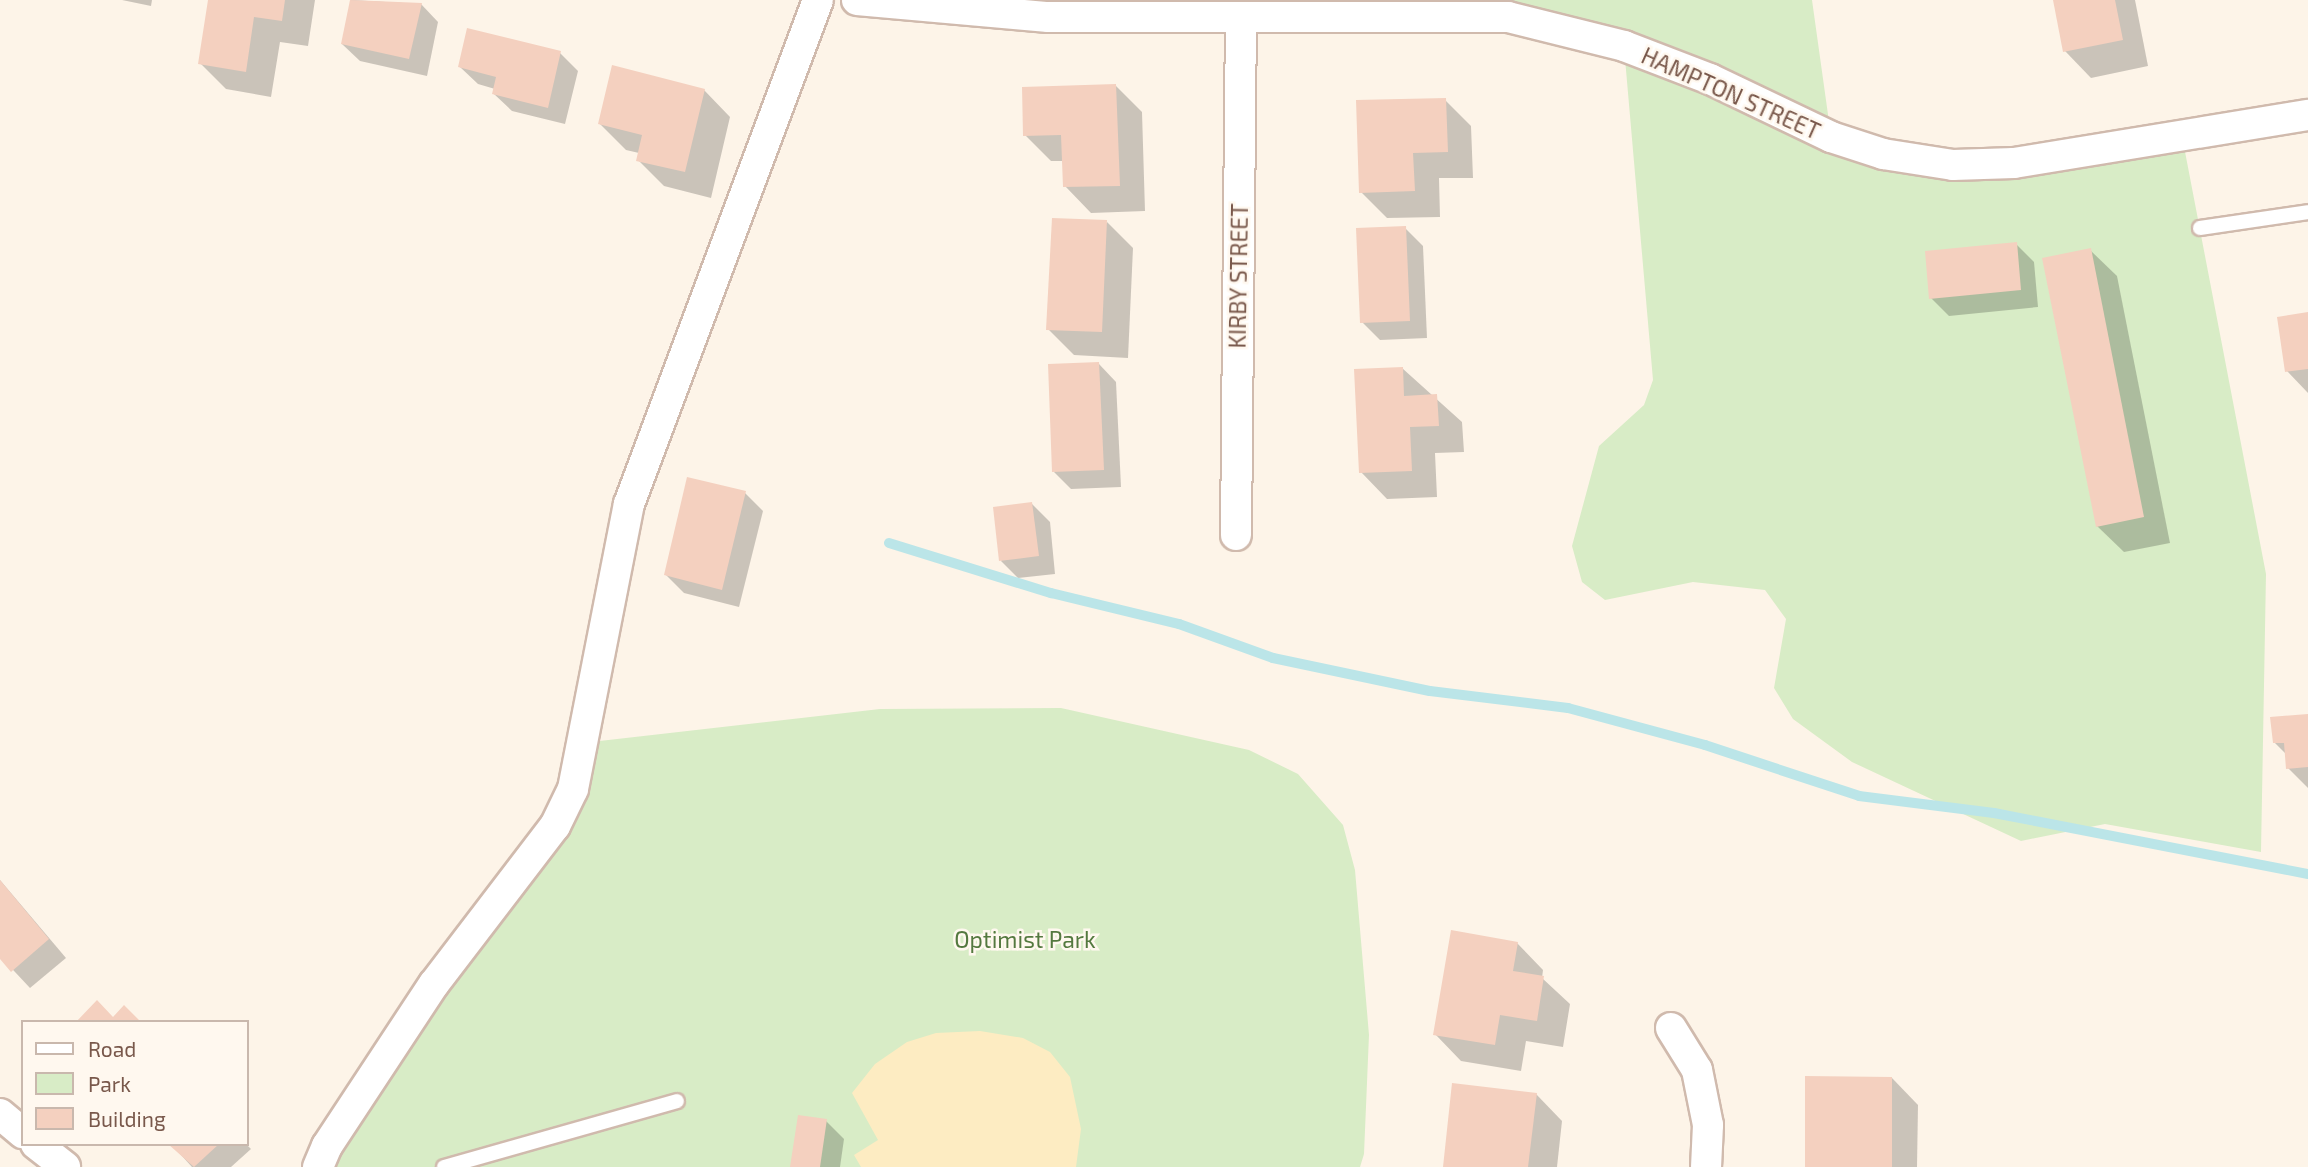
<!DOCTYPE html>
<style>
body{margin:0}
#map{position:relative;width:2308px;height:1167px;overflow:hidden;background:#fdf4e8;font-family:"Exo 2",sans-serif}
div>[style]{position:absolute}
.green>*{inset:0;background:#d8ecc6}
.sand>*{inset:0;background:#fdecc2}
.shadow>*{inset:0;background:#0003}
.stream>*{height:10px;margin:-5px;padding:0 5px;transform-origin:5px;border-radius:5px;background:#bbe5e8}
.building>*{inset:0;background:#f4d0bf}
.roads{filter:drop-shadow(2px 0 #d0baad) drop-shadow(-2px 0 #d0baad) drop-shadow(0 2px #d0baad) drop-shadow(0 -2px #d0baad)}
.lane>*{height:14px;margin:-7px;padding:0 7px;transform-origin:7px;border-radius:7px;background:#fff}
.street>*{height:30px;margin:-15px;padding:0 15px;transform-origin:15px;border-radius:15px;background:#fff}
span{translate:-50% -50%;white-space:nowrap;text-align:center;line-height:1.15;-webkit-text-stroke:5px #fff8ef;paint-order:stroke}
.street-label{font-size:23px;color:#79584b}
.park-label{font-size:23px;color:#54793f}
.legend{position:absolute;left:21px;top:1020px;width:228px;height:126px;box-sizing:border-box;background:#fff8ef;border:2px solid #c9b8ad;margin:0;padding:9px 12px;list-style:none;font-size:21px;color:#79584b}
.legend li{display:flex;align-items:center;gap:14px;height:35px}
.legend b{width:35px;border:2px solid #c9b8ad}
</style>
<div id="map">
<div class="green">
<i style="clip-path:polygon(1508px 0,1812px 0,1831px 136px,1953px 165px,2182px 136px,2266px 574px,2261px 852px,2105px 824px,2021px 841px,1852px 762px,1793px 719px,1774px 688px,1786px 619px,1765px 590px,1693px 582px,1605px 600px,1582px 582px,1572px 546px,1599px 446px,1644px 405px,1653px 380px,1624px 47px,1508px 17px)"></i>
<i style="clip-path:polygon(1061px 708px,1249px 750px,1298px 774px,1343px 825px,1355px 870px,1369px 1035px,1364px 1154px,1360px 1167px,318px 1167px,555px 826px,582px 743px,880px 709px)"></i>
</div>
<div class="sand">
<i style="clip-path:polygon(980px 1031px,1023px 1038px,1050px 1052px,1070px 1077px,1081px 1129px,1076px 1167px,861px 1167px,854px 1155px,878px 1140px,852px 1093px,875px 1064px,907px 1042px,936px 1033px)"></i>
</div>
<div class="shadow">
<i style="clip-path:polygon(122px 0,152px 0,151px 6px)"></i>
<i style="clip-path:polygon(210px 0,315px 0,308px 46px,280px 42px,271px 97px,226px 89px,200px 63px)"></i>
<i style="clip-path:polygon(351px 0,421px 4px,438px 22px,427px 76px,360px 61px,342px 44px)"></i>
<i style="clip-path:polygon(2055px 0,2135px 0,2148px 66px,2091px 78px,2065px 51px)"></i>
<i style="clip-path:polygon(560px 53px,578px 71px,565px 124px,512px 111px,494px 94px,495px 89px,478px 84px,460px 67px)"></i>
<i style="clip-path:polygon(1115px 85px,1142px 112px,1145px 211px,1091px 213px,1065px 186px,1064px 161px,1051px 161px,1025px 135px)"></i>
<i style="clip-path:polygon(704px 90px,730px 117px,711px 198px,664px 186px,638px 160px,639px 153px,626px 150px,600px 124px)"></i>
<i style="clip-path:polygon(1445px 100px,1471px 126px,1473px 178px,1439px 178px,1440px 217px,1387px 218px,1361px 192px)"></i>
<i style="clip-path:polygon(1107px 222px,1133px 248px,1128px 358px,1074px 355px,1048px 329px)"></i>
<i style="clip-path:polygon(1405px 228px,1423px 246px,1427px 338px,1380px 340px,1362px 322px)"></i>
<i style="clip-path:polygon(2016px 244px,2034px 262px,2038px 307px,1949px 316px,1931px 298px)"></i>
<i style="clip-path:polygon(2090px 250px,2117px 276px,2170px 543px,2124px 552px,2097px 526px)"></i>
<i style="clip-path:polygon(2308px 314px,2308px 393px,2287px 371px)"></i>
<i style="clip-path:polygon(1099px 364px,1116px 382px,1121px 487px,1071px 489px,1054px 472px)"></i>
<i style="clip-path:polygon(1402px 368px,1462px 422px,1464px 452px,1435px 453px,1437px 497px,1387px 499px,1361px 472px)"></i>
<i style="clip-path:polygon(745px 493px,763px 511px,739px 607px,684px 593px,666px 575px)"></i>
<i style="clip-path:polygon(1032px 504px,1050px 522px,1055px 574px,1018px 578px,1001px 561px)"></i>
<i style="clip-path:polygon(2308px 715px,2308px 788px,2288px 768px,2287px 755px,2274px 742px)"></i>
<i style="clip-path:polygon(0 880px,66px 958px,30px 988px,0 956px)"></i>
<i style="clip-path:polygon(1517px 943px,1543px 970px,1542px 978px,1570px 1004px,1563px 1047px,1526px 1041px,1521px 1071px,1461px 1061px,1435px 1034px)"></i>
<i style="clip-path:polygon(1892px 1078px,1918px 1105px,1917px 1167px,1806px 1167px)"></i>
<i style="clip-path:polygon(1536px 1094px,1562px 1121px,1557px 1167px,1445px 1167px)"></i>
<i style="clip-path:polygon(826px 1121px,844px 1139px,840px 1167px,793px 1167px)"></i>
<i style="clip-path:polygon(171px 1144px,246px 1144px,251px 1149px,231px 1167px,192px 1167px)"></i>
</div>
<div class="stream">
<i style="left:889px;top:543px;width:170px;rotate:17.2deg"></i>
<i style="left:1051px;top:593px;width:132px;rotate:13.6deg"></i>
<i style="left:1179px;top:624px;width:100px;rotate:19.9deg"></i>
<i style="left:1273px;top:658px;width:160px;rotate:11.9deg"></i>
<i style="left:1430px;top:691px;width:139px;rotate:7deg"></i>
<i style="left:1568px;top:708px;width:142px;rotate:15.1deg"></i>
<i style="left:1705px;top:745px;width:162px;rotate:18.3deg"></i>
<i style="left:1859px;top:796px;width:136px;rotate:7.2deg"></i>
<i style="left:1994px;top:813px;width:320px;rotate:11deg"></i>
</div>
<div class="building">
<i style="clip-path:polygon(208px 0,285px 0,282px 21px,254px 17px,246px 72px,198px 64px)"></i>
<i style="clip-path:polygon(350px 0,422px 3px,409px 59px,341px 44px)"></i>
<i style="clip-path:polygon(2053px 0,2115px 0,2123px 40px,2063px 52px)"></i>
<i style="clip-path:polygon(467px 28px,561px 51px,548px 108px,492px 94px,496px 77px,458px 67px)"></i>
<i style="clip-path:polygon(612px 65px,705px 89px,685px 172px,636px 161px,642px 135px,598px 124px)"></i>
<i style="clip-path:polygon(1116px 84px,1120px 186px,1063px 187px,1061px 135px,1023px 136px,1022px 87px)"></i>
<i style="clip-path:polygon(1446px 98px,1448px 152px,1413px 153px,1415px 191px,1359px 193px,1356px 100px)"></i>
<i style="clip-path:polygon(1052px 218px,1107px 220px,1102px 332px,1046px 330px)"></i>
<i style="clip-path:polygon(1406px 226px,1410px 321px,1360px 323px,1356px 228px)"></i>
<i style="clip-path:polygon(2017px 242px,2021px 290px,1929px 299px,1925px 251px)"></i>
<i style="clip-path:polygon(2091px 248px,2144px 517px,2096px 527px,2042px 258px)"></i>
<i style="clip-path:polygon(2308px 312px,2308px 369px,2285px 372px,2277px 317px)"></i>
<i style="clip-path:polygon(1099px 362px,1104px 470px,1052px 472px,1048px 364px)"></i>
<i style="clip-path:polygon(1403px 367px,1404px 396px,1437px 394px,1439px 426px,1410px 427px,1412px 471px,1359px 473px,1354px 369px)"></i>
<i style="clip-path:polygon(687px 477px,746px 491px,722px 590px,664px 575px)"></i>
<i style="clip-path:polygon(1032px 502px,1039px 556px,999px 561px,993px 507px)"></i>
<i style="clip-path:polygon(2308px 714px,2308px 767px,2286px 769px,2284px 743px,2273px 743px,2270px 717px)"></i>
<i style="clip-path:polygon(0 880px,49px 939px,11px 972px,0 959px)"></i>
<i style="clip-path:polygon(1451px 930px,1518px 942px,1513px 971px,1544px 976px,1537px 1021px,1500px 1015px,1495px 1045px,1433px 1035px)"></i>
<i style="clip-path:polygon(97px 1000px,113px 1017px,124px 1005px,141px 1022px,76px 1022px)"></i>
<i style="clip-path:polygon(1805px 1076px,1892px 1077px,1892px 1167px,1805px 1167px)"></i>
<i style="clip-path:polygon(1452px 1083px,1537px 1093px,1528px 1167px,1443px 1167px)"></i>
<i style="clip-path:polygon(798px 1115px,827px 1119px,820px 1167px,790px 1167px)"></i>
<i style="clip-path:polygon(168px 1144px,219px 1144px,194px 1167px)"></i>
</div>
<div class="roads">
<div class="lane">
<i style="left:2200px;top:228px;width:109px;rotate:-8.4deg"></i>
<i style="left:444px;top:1167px;width:242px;rotate:-15.8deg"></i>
</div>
<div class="street">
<i style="left:857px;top:0;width:192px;rotate:5.1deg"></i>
<i style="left:1048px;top:17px;width:460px"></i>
<i style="left:1508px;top:17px;width:120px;rotate:14deg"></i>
<i style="left:1624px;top:46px;width:92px;rotate:21deg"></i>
<i style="left:1710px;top:79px;width:134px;rotate:25.6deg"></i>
<i style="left:1831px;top:137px;width:55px;rotate:18.1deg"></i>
<i style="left:1883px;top:154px;width:71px;rotate:8.9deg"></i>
<i style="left:1953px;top:165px;width:61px;rotate:-1.9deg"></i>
<i style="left:2014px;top:163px;width:298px;rotate:-9.3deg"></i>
<i style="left:1236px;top:535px;width:518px;rotate:-89.45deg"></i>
<i style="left:1671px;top:1028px;width:49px;rotate:58.2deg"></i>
<i style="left:1697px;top:1070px;width:56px;rotate:78.7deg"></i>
<i style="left:1708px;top:1125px;width:42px;rotate:92.7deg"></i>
<i style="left:0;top:1114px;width:30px;rotate:40deg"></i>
<i style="left:36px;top:1144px;width:37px;rotate:38deg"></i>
<i style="left:318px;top:1167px;width:23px;rotate:-67deg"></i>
<i style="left:327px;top:1146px;width:194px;rotate:-56.6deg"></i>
<i style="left:434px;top:984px;width:199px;rotate:-52.6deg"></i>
<i style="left:555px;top:826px;width:41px;rotate:-64.1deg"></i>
<i style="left:573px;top:789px;width:290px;rotate:-78.9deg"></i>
<i style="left:629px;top:504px;width:538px;rotate:-69.44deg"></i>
</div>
</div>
<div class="street-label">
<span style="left:1731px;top:93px;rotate:24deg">HAMPTON STREET</span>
<span style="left:1238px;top:276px;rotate:-89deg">KIRBY STREET</span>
</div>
<div class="park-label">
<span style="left:1025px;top:939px">Optimist Park</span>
</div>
<ul class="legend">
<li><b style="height:9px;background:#fff"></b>Road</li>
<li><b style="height:19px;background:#d8ecc6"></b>Park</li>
<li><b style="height:19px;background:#f4d0bf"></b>Building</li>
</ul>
</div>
